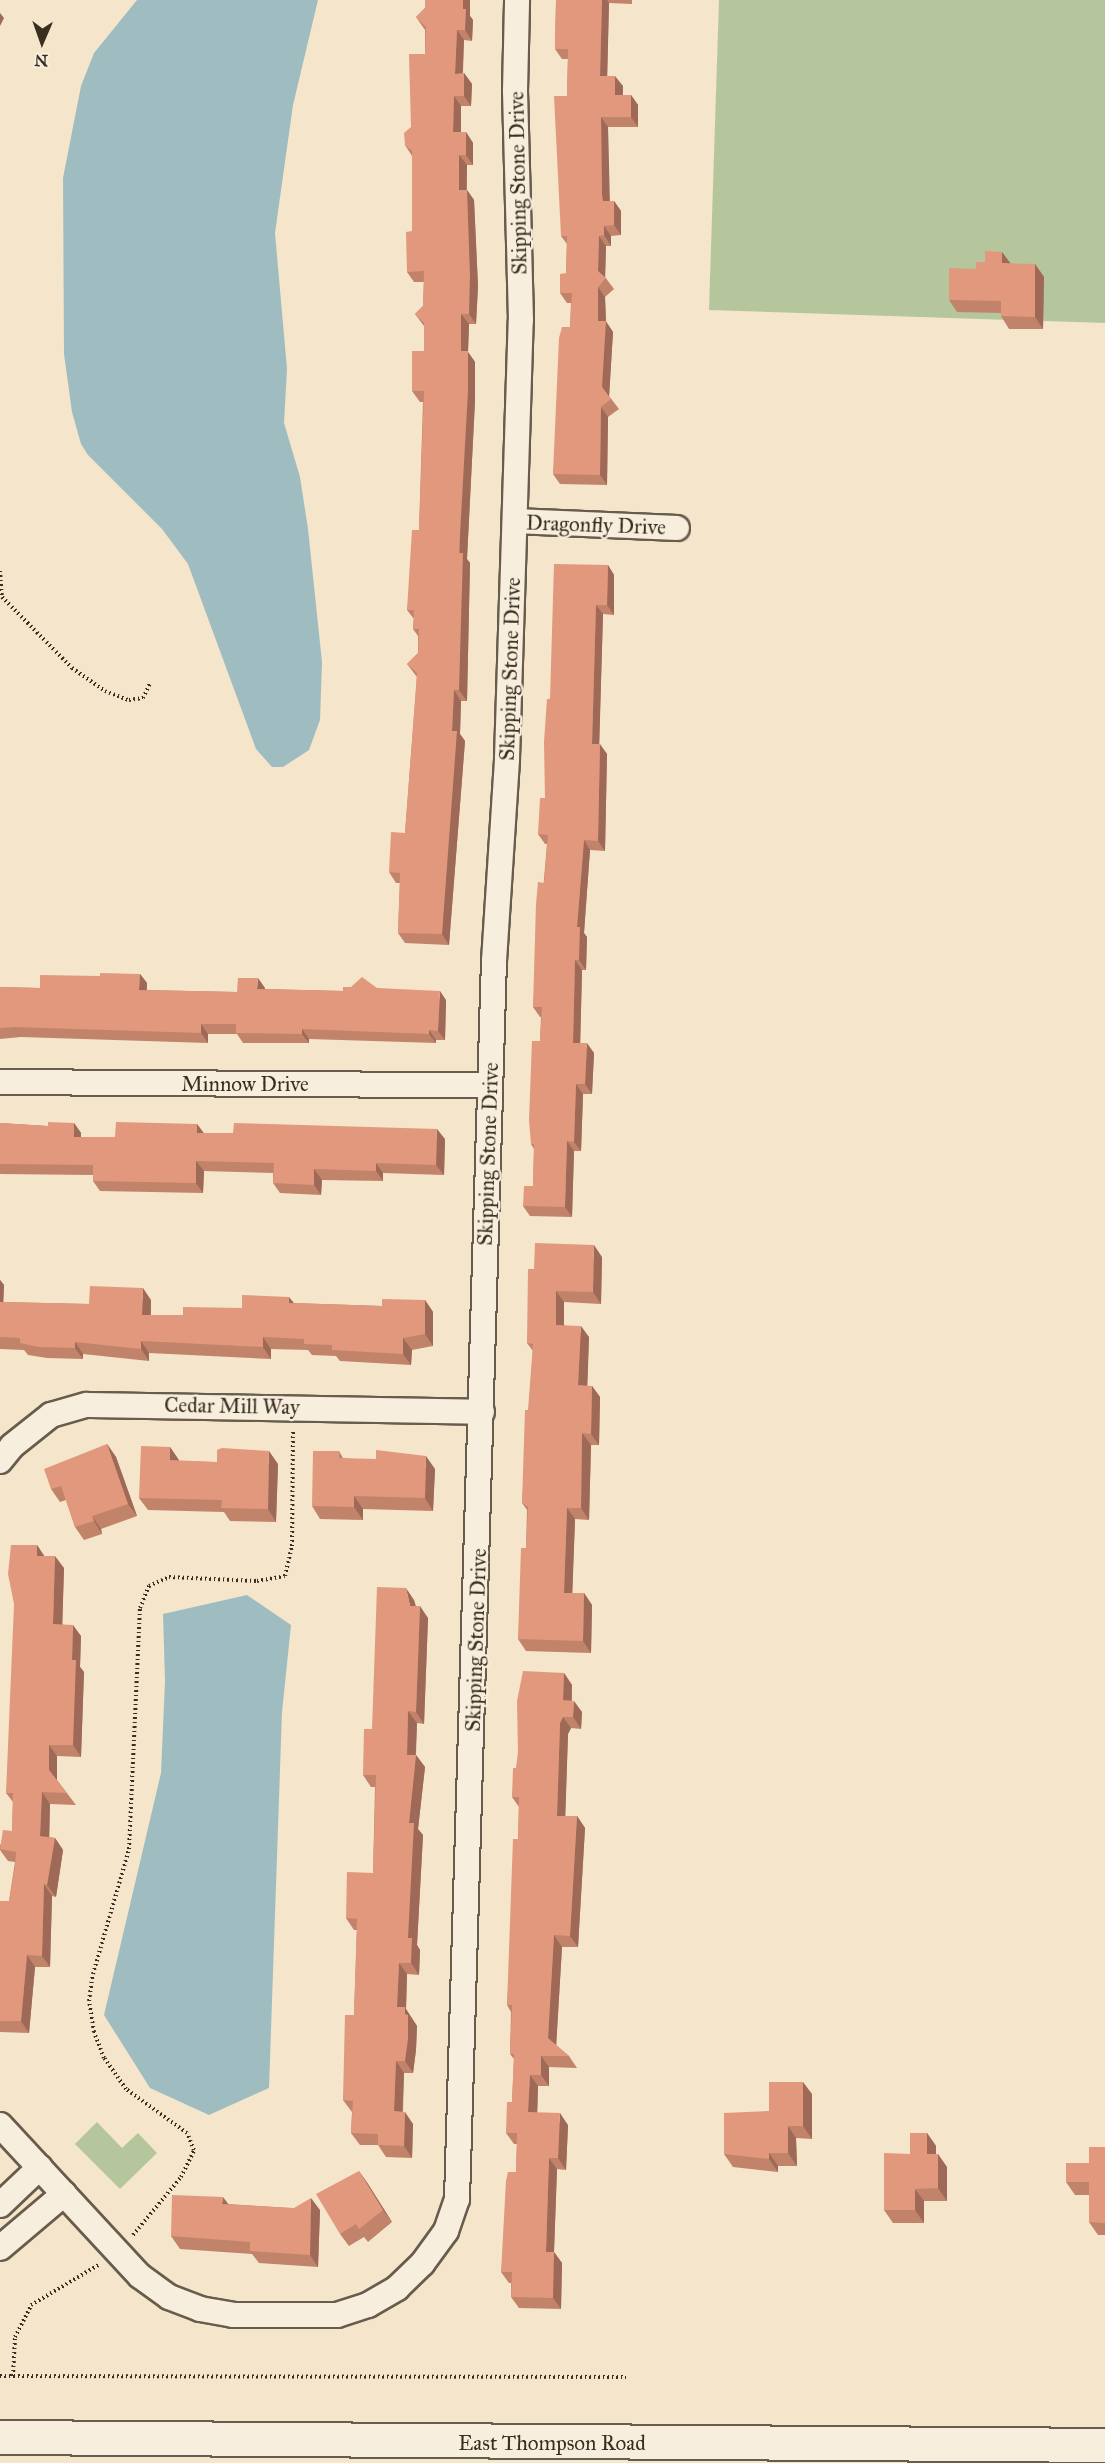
<!DOCTYPE html>
<style>
body{margin:0}
#map{position:relative;width:1105px;height:2463px;overflow:hidden;background:#f4e5cb;font-family:"IM FELL Great Primer",serif}
div>[style]{position:absolute}
.green>*{inset:0;background:#b6c69c}
.water>*{inset:0;background:#9fbdc0}
.path>*{height:4px;margin-top:-2px;transform-origin:0;background:repeating-linear-gradient(90deg,#3a2e21 0 1.5px,transparent 0 4.5px)}
.roads{filter:drop-shadow(2px 0 #685c4c) drop-shadow(-2px 0 #685c4c) drop-shadow(0 2px #685c4c) drop-shadow(0 -2px #685c4c)}
.minor>*{height:24px;margin:-12px;padding:0 12px;transform-origin:12px;border-radius:12px;background:#f8eedd}
.secondary>*{height:33px;margin:-16.5px;padding:0 16.5px;transform-origin:16.5px;border-radius:16.5px;background:#f8eedd}
.wall>*{inset:0;background:#c2836b}
.shaded-wall>*{inset:0;background:#9e6a57}
.building>*{inset:0;background:#e2987c}
span{translate:-50% -50%;white-space:nowrap;text-align:center;line-height:1.15;-webkit-text-stroke:4.5px #f8eedd;paint-order:stroke}
.street-label{font-size:21px;color:#3a2e21}
.north{position:absolute;left:12px;top:12px;width:60px;height:60px;-webkit-text-stroke:4px #f8eedd;paint-order:stroke;rotate:182deg;font-size:16px;font-weight:700;line-height:24px;text-align:center;color:#3a2e21}
.north::after{content:'';display:block;margin:auto;width:21px;height:27px;background:#3a2e21;clip-path:polygon(50% 0,100% 100%,50% 72%,0 100%)}
</style>
<div id="map">
<div class="green">
<i style="clip-path:polygon(719px 0,1105px 0,1105px 323px,709px 310px)"></i>
<i style="clip-path:polygon(97px 2122px,122px 2148px,138px 2133px,157px 2153px,120px 2189px,75px 2144px)"></i>
</div>
<div class="water">
<i style="clip-path:polygon(137px 0,318px 0,293px 105px,275px 233px,287px 369px,284px 423px,300px 477px,308px 529px,322px 662px,320px 720px,309px 750px,283px 767px,272px 767px,256px 749px,188px 564px,162px 529px,88px 455px,81px 444px,72px 412px,64px 354px,63px 178px,81px 86px,94px 53px)"></i>
<i style="clip-path:polygon(247px 1595px,291px 1625px,282px 1712px,269px 2088px,209px 2115px,150px 2088px,104px 2015px,161px 1773px,165px 1681px,163px 1614px)"></i>
</div>
<div class="path">
<i style="left:0;top:571px;width:26px;rotate:86deg"></i>
<i style="left:2px;top:597px;width:100px;rotate:45.4deg"></i>
<i style="left:72px;top:668px;width:40px;rotate:34.9deg"></i>
<i style="left:105px;top:691px;width:26px;rotate:21deg"></i>
<i style="left:129px;top:700px;width:14px;rotate:-8deg"></i>
<i style="left:143px;top:698px;width:17px;rotate:-65deg"></i>
<i style="left:133px;top:2235px;width:75px;rotate:-50.4deg"></i>
<i style="left:181px;top:2177px;width:30px;rotate:-64deg"></i>
<i style="left:194px;top:2150px;width:18px;rotate:-112deg"></i>
<i style="left:187px;top:2133px;width:75px;rotate:-144.2deg"></i>
<i style="left:126px;top:2089px;width:38px;rotate:-125deg"></i>
<i style="left:104px;top:2058px;width:28px;rotate:-111deg"></i>
<i style="left:94px;top:2032px;width:31px;rotate:-99deg"></i>
<i style="left:89px;top:2001px;width:27px;rotate:-82deg"></i>
<i style="left:93px;top:1974px;width:130px;rotate:-73.9deg"></i>
<i style="left:129px;top:1849px;width:241px;rotate:-87.4deg"></i>
<i style="left:140px;top:1608px;width:24px;rotate:-68deg"></i>
<i style="left:149px;top:1586px;width:22px;rotate:-24deg"></i>
<i style="left:169px;top:1577px;width:88px;rotate:2.6deg"></i>
<i style="left:257px;top:1581px;width:28px;rotate:-10deg"></i>
<i style="left:285px;top:1576px;width:31px;rotate:-77deg"></i>
<i style="left:292px;top:1546px;width:116px;rotate:-89.5deg"></i>
<i style="left:0;top:2376px;width:626px;rotate:0.09deg"></i>
<i style="left:13px;top:2376px;width:39px;rotate:-87deg"></i>
<i style="left:15px;top:2337px;width:36px;rotate:-63deg"></i>
<i style="left:31px;top:2305px;width:80px;rotate:-30.7deg"></i>
</div>
<div class="roads">
<div class="minor">
<i style="left:515px;top:521px;width:162px;rotate:2.5deg"></i>
<i style="left:0;top:1082px;width:490px;rotate:0.4deg"></i>
<i style="left:0;top:1461px;width:19px;rotate:-51deg"></i>
<i style="left:12px;top:1446px;width:50px;rotate:-38.5deg"></i>
<i style="left:51px;top:1415px;width:37px;rotate:-16deg"></i>
<i style="left:87px;top:1405px;width:395px;rotate:1deg"></i>
<i style="left:0;top:2125px;width:206px;rotate:47.2deg"></i>
<i style="left:140px;top:2276px;width:36px;rotate:36deg"></i>
<i style="left:169px;top:2297px;width:33px;rotate:21deg"></i>
<i style="left:200px;top:2309px;width:34px;rotate:10deg"></i>
<i style="left:233px;top:2315px;width:104px"></i>
<i style="left:337px;top:2315px;width:33px;rotate:-18deg"></i>
<i style="left:368px;top:2305px;width:34px;rotate:-30deg"></i>
<i style="left:397px;top:2288px;width:35px;rotate:-44deg"></i>
<i style="left:422px;top:2264px;width:41px;rotate:-54deg"></i>
<i style="left:446px;top:2231px;width:34px;rotate:-71deg"></i>
<i style="left:457px;top:2199px;width:1239px;rotate:-88.29deg"></i>
<i style="left:494px;top:961px;width:203px;rotate:-86.3deg"></i>
<i style="left:507px;top:758px;width:438px;rotate:-88.2deg"></i>
<i style="left:521px;top:320px;width:229px;rotate:-91.5deg"></i>
<i style="left:515px;top:91px;width:91px;rotate:-88.7deg"></i>
<i style="left:0;top:2205px;width:55px;rotate:-43.5deg"></i>
<i style="left:0;top:2248px;width:84px;rotate:-40.2deg"></i>
</div>
<div class="secondary">
<i style="left:0;top:2437px;width:1105px;rotate:0.41deg"></i>
</div>
</div>
<div class="wall">
<i style="clip-path:polygon(556px 0,632px 0,632px 4px,609px 3px,607px 76px,623px 86px,623px 95px,631px 95px,638px 105px,638px 127px,608px 127px,609px 201px,614px 201px,621px 211px,621px 235px,611px 236px,611px 246px,606px 246px,605px 277px,614px 289px,605px 297px,606px 321px,613px 332px,609px 396px,619px 409px,608px 417px,607px 485px,560px 484px,553px 474px,570px 327px,571px 303px,567px 303px,560px 293px,566px 273px,567px 244px,561px 236px,567px 96px,568px 59px,562px 59px,555px 49px)"></i>
<i style="clip-path:polygon(425px 8px,470px 16px,473px 20px,472px 41px,464px 40px,463px 73px,464px 73px,472px 84px,471px 106px,461px 106px,461px 132px,466px 132px,473px 143px,473px 165px,467px 165px,467px 190px,474px 200px,478px 286px,476px 324px,469px 324px,468px 352px,475px 362px,475px 401px,467px 559px,470px 563px,467px 701px,461px 701px,460px 734px,465px 741px,449px 945px,405px 943px,398px 933px,400px 883px,396px 883px,389px 872px,405px 833px,417px 677px,407px 664px,418px 653px,418px 636px,413px 629px,414px 619px,407px 610px,419px 530px,423px 402px,420px 402px,412px 391px,424px 351px,424px 326px,415px 314px,423px 306px,424px 282px,414px 282px,407px 272px,412px 231px,412px 156px,405px 145px,411px 127px,425px 54px,425px 30px,416px 17px)"></i>
<i style="clip-path:polygon(1002px 252px,1010px 264px,1035px 264px,1044px 277px,1043px 329px,1009px 329px,1001px 316px,1001px 313px,957px 312px,949px 300px,976px 269px)"></i>
<i style="clip-path:polygon(608px 565px,614px 575px,614px 615px,603px 614px,599px 744px,607px 754px,605px 851px,590px 850px,584px 933px,587px 937px,586px 970px,582px 970px,580px 1043px,594px 1053px,592px 1094px,583px 1094px,581px 1151px,574px 1151px,572px 1217px,530px 1216px,523px 1206px,533px 1186px,534px 1149px,531px 1144px,540px 1041px,541px 1017px,540px 1017px,533px 1007px,547px 844px,545px 844px,538px 834px,545px 798px,550px 699px)"></i>
<i style="clip-path:polygon(140px 974px,147px 983px,147px 990px,237px 992px,265px 988px,265px 989px,343px 991px,377px 988px,446px 1000px,445px 1040px,436px 1040px,436px 1043px,309px 1039px,309px 1043px,243px 1043px,237px 1034px,208px 1034px,208px 1043px,21px 1037px,0 1039px,0 987px,40px 988px,100px 976px)"></i>
<i style="clip-path:polygon(0 1123px,48px 1126px,74px 1123px,81px 1133px,81px 1137px,115px 1137px,197px 1124px,204px 1133px,445px 1139px,444px 1175px,383px 1173px,383px 1181px,322px 1180px,321px 1195px,280px 1193px,273px 1183px,273px 1173px,204px 1171px,203px 1193px,100px 1191px,93px 1181px,93px 1175px,0 1174px)"></i>
<i style="clip-path:polygon(602px 1257px,601px 1304px,564px 1302px,564px 1325px,589px 1337px,587px 1386px,592px 1386px,600px 1397px,599px 1445px,591px 1445px,589px 1520px,575px 1519px,572px 1593px,584px 1593px,592px 1605px,591px 1653px,526px 1651px,518px 1639px,526px 1548px,527px 1510px,522px 1503px,533px 1351px,527px 1343px,534px 1269px)"></i>
<i style="clip-path:polygon(0 1280px,4px 1285px,3px 1302px,89px 1304px,151px 1300px,151px 1315px,183px 1315px,242px 1308px,294px 1303px,382px 1306px,425px 1300px,433px 1312px,433px 1346px,412px 1350px,411px 1365px,340px 1361px,336px 1356px,312px 1355px,308px 1350px,271px 1349px,271px 1359px,149px 1353px,149px 1361px,83px 1354px,83px 1359px,47px 1358px,28px 1355px,24px 1350px,0 1349px)"></i>
<i style="clip-path:polygon(107px 1444px,116px 1457px,137px 1516px,101px 1529px,102px 1534px,84px 1540px,75px 1527px,66px 1500px,60px 1502px,51px 1489px)"></i>
<i style="clip-path:polygon(170px 1447px,179px 1461px,278px 1464px,276px 1522px,230px 1521px,224px 1512px,148px 1510px,139px 1498px)"></i>
<i style="clip-path:polygon(339px 1451px,343px 1458px,435px 1469px,433px 1511px,363px 1509px,363px 1520px,320px 1519px,312px 1506px)"></i>
<i style="clip-path:polygon(37px 1545px,44px 1556px,64px 1568px,62px 1624px,81px 1636px,80px 1667px,84px 1672px,81px 1757px,57px 1756px,57px 1780px,76px 1805px,50px 1804px,49px 1837px,55px 1838px,63px 1850px,56px 1897px,52px 1896px,50px 1967px,35px 1967px,29px 2033px,0 2032px,0 1901px,9px 1901px,15px 1862px,8px 1861px,0 1850px,0 1845px,12px 1831px,13px 1802px,6px 1793px)"></i>
<i style="clip-path:polygon(414px 1600px,416px 1606px,428px 1618px,424px 1724px,417px 1723px,416px 1755px,425px 1767px,418px 1829px,423px 1835px,417px 1945px,420px 1950px,419px 1975px,407px 1974px,406px 2009px,417px 2026px,416px 2050px,413px 2073px,404px 2073px,403px 2112px,413px 2124px,412px 2158px,386px 2157px,378px 2145px,360px 2145px,351px 2133px,352px 2112px,343px 2100px,354px 2015px,357px 1930px,354px 1930px,346px 1918px,373px 1873px,375px 1787px,371px 1787px,363px 1775px,372px 1729px)"></i>
<i style="clip-path:polygon(564px 1673px,572px 1685px,572px 1701px,582px 1712px,581px 1729px,571px 1728px,568px 1734px,565px 1816px,577px 1816px,585px 1828px,578px 1947px,562px 1947px,556px 2045px,569px 2056px,577px 2068px,549px 2067px,549px 2086px,538px 2086px,537px 2113px,568px 2125px,566px 2170px,557px 2169px,554px 2252px,562px 2263px,561px 2309px,519px 2308px,511px 2297px,511px 2283px,509px 2283px,501px 2272px,516px 2172px,517px 2144px,514px 2144px,506px 2133px,512px 2102px,514px 2059px,510px 2054px,511px 2012px,507px 2005px,518px 1839px,519px 1807px,512px 1797px,516px 1768px)"></i>
<i style="clip-path:polygon(812px 2094px,812px 2139px,796px 2138px,797px 2166px,778px 2166px,778px 2172px,733px 2167px,724px 2154px,769px 2111px)"></i>
<i style="clip-path:polygon(927px 2133px,936px 2146px,936px 2154px,947px 2167px,947px 2201px,924px 2201px,924px 2223px,893px 2223px,884px 2210px,910px 2154px)"></i>
<i style="clip-path:polygon(1105px 2147px,1105px 2235px,1098px 2235px,1089px 2222px,1089px 2195px,1075px 2195px,1066px 2182px,1089px 2163px)"></i>
<i style="clip-path:polygon(359px 2171px,368px 2184px,392px 2222px,368px 2242px,364px 2237px,349px 2246px,340px 2234px)"></i>
<i style="clip-path:polygon(228px 2204px,320px 2210px,318px 2267px,259px 2263px,252px 2254px,180px 2249px,171px 2236px)"></i>
</div>
<div class="shaded-wall">
<i style="clip-path:polygon(463px 0,470px 0,470px 16px,473px 20px,472px 41px,465px 30px,463px 9px)"></i>
<i style="clip-path:polygon(602px 0,607px 0,609px 3px,607px 86px,600px 76px)"></i>
<i style="clip-path:polygon(0 13px,4px 18px,0 26px)"></i>
<i style="clip-path:polygon(457px 30px,464px 40px,462px 84px,455px 74px)"></i>
<i style="clip-path:polygon(464px 73px,472px 84px,471px 106px,464px 96px)"></i>
<i style="clip-path:polygon(615px 76px,623px 86px,622px 105px,615px 95px)"></i>
<i style="clip-path:polygon(631px 95px,638px 105px,638px 127px,631px 117px)"></i>
<i style="clip-path:polygon(454px 96px,461px 106px,461px 142px,453px 132px)"></i>
<i style="clip-path:polygon(601px 117px,608px 127px,610px 205px,603px 201px,602px 195px)"></i>
<i style="clip-path:polygon(466px 132px,473px 143px,473px 165px,466px 155px)"></i>
<i style="clip-path:polygon(459px 155px,467px 165px,466px 200px,459px 190px)"></i>
<i style="clip-path:polygon(467px 190px,474px 200px,478px 286px,476px 324px,469px 314px)"></i>
<i style="clip-path:polygon(614px 201px,621px 211px,621px 235px,614px 225px)"></i>
<i style="clip-path:polygon(604px 226px,611px 236px,611px 246px,604px 235px)"></i>
<i style="clip-path:polygon(599px 236px,606px 246px,605px 281px,598px 271px)"></i>
<i style="clip-path:polygon(1002px 252px,1011px 264px,1002px 263px)"></i>
<i style="clip-path:polygon(1035px 264px,1044px 277px,1043px 329px,1035px 317px)"></i>
<i style="clip-path:polygon(598px 287px,605px 297px,606px 322px,613px 332px,609px 398px,602px 387px,598px 321px)"></i>
<i style="clip-path:polygon(461px 314px,469px 324px,468px 352px,475px 362px,475px 401px,467px 559px,470px 563px,467px 701px,459px 690px)"></i>
<i style="clip-path:polygon(601px 407px,608px 417px,607px 485px,600px 475px)"></i>
<i style="clip-path:polygon(608px 565px,614px 575px,614px 615px,607px 605px)"></i>
<i style="clip-path:polygon(596px 605px,603px 614px,599px 754px,592px 744px)"></i>
<i style="clip-path:polygon(454px 690px,461px 701px,460px 734px,465px 741px,449px 945px,442px 934px)"></i>
<i style="clip-path:polygon(600px 744px,607px 754px,605px 851px,598px 841px)"></i>
<i style="clip-path:polygon(584px 840px,590px 850px,584px 933px,587px 937px,586px 970px,579px 960px,577px 927px)"></i>
<i style="clip-path:polygon(575px 960px,582px 970px,580px 1053px,573px 1043px)"></i>
<i style="clip-path:polygon(140px 974px,147px 983px,146px 999px,139px 990px)"></i>
<i style="clip-path:polygon(258px 978px,265px 988px,264px 999px,257px 989px)"></i>
<i style="clip-path:polygon(440px 991px,446px 1000px,445px 1040px,438px 1031px)"></i>
<i style="clip-path:polygon(201px 1024px,208px 1034px,208px 1043px,201px 1033px)"></i>
<i style="clip-path:polygon(302px 1029px,309px 1039px,309px 1043px,302px 1034px)"></i>
<i style="clip-path:polygon(429px 1030px,436px 1040px,436px 1043px,429px 1034px)"></i>
<i style="clip-path:polygon(587px 1043px,594px 1053px,592px 1094px,585px 1084px)"></i>
<i style="clip-path:polygon(576px 1084px,583px 1094px,581px 1151px,574px 1142px)"></i>
<i style="clip-path:polygon(74px 1123px,81px 1133px,81px 1147px,74px 1137px)"></i>
<i style="clip-path:polygon(197px 1124px,204px 1134px,197px 1133px)"></i>
<i style="clip-path:polygon(437px 1129px,445px 1139px,444px 1175px,436px 1165px)"></i>
<i style="clip-path:polygon(567px 1141px,574px 1151px,572px 1217px,565px 1207px)"></i>
<i style="clip-path:polygon(196px 1161px,204px 1171px,203px 1193px,196px 1183px)"></i>
<i style="clip-path:polygon(376px 1163px,383px 1173px,383px 1181px,376px 1171px)"></i>
<i style="clip-path:polygon(314px 1169px,322px 1180px,321px 1195px,314px 1185px)"></i>
<i style="clip-path:polygon(594px 1245px,602px 1257px,601px 1304px,593px 1292px)"></i>
<i style="clip-path:polygon(0 1280px,4px 1285px,3px 1313px,0 1309px)"></i>
<i style="clip-path:polygon(143px 1288px,151px 1300px,150px 1326px,142px 1315px)"></i>
<i style="clip-path:polygon(556px 1291px,564px 1302px,564px 1337px,556px 1325px)"></i>
<i style="clip-path:polygon(289px 1297px,298px 1308px,289px 1303px)"></i>
<i style="clip-path:polygon(425px 1300px,433px 1312px,433px 1346px,425px 1334px)"></i>
<i style="clip-path:polygon(581px 1326px,589px 1337px,587px 1397px,578px 1385px)"></i>
<i style="clip-path:polygon(263px 1337px,271px 1349px,271px 1359px,263px 1347px)"></i>
<i style="clip-path:polygon(403px 1338px,412px 1350px,411px 1365px,403px 1354px)"></i>
<i style="clip-path:polygon(141px 1341px,149px 1353px,149px 1361px,141px 1349px)"></i>
<i style="clip-path:polygon(75px 1342px,83px 1354px,83px 1359px,75px 1348px)"></i>
<i style="clip-path:polygon(592px 1386px,600px 1397px,599px 1445px,591px 1434px)"></i>
<i style="clip-path:polygon(582px 1433px,591px 1445px,589px 1520px,581px 1508px)"></i>
<i style="clip-path:polygon(107px 1444px,116px 1457px,137px 1516px,128px 1504px)"></i>
<i style="clip-path:polygon(170px 1447px,179px 1460px,179px 1473px,170px 1460px)"></i>
<i style="clip-path:polygon(269px 1451px,278px 1464px,276px 1522px,268px 1509px)"></i>
<i style="clip-path:polygon(426px 1456px,435px 1469px,433px 1511px,425px 1498px)"></i>
<i style="clip-path:polygon(354px 1496px,363px 1509px,363px 1520px,354px 1507px)"></i>
<i style="clip-path:polygon(567px 1508px,575px 1519px,572px 1604px,564px 1593px)"></i>
<i style="clip-path:polygon(92px 1516px,101px 1529px,102px 1534px,94px 1521px)"></i>
<i style="clip-path:polygon(37px 1545px,45px 1557px,37px 1556px)"></i>
<i style="clip-path:polygon(55px 1556px,64px 1568px,62px 1636px,53px 1624px)"></i>
<i style="clip-path:polygon(406px 1588px,414px 1600px,418px 1618px,410px 1606px)"></i>
<i style="clip-path:polygon(584px 1593px,592px 1605px,591px 1653px,583px 1641px)"></i>
<i style="clip-path:polygon(420px 1606px,428px 1618px,424px 1724px,416px 1712px)"></i>
<i style="clip-path:polygon(73px 1625px,81px 1636px,80px 1667px,84px 1672px,81px 1757px,73px 1745px,72px 1660px)"></i>
<i style="clip-path:polygon(564px 1673px,572px 1685px,571px 1711px,563px 1700px)"></i>
<i style="clip-path:polygon(574px 1701px,582px 1712px,581px 1729px,573px 1717px)"></i>
<i style="clip-path:polygon(408px 1711px,417px 1723px,415px 1767px,407px 1755px)"></i>
<i style="clip-path:polygon(563px 1717px,571px 1728px,568px 1734px,565px 1827px,557px 1816px,560px 1723px)"></i>
<i style="clip-path:polygon(49px 1745px,57px 1756px,57px 1782px,49px 1770px)"></i>
<i style="clip-path:polygon(416px 1755px,425px 1767px,418px 1829px,423px 1835px,417px 1945px,420px 1950px,419px 1975px,411px 1963px,408px 1938px,409px 1823px)"></i>
<i style="clip-path:polygon(42px 1792px,50px 1804px,49px 1847px,40px 1836px)"></i>
<i style="clip-path:polygon(577px 1816px,585px 1828px,578px 1947px,570px 1936px)"></i>
<i style="clip-path:polygon(55px 1838px,63px 1850px,56px 1897px,47px 1885px)"></i>
<i style="clip-path:polygon(44px 1884px,52px 1896px,50px 1967px,42px 1956px)"></i>
<i style="clip-path:polygon(554px 1935px,562px 1947px,556px 2049px,548px 2038px)"></i>
<i style="clip-path:polygon(27px 1955px,35px 1967px,29px 2033px,21px 2021px)"></i>
<i style="clip-path:polygon(399px 1963px,407px 1974px,406px 2009px,417px 2026px,416px 2050px,413px 2073px,405px 2061px,397px 2007px)"></i>
<i style="clip-path:polygon(541px 2056px,549px 2067px,549px 2086px,541px 2075px)"></i>
<i style="clip-path:polygon(396px 2061px,404px 2073px,402px 2123px,394px 2111px)"></i>
<i style="clip-path:polygon(530px 2075px,538px 2086px,537px 2124px,528px 2112px)"></i>
<i style="clip-path:polygon(803px 2082px,812px 2094px,812px 2139px,803px 2126px)"></i>
<i style="clip-path:polygon(405px 2112px,413px 2124px,412px 2158px,404px 2146px)"></i>
<i style="clip-path:polygon(560px 2113px,568px 2125px,566px 2170px,558px 2158px)"></i>
<i style="clip-path:polygon(788px 2126px,796px 2138px,797px 2166px,788px 2153px)"></i>
<i style="clip-path:polygon(927px 2133px,936px 2146px,936px 2167px,927px 2154px)"></i>
<i style="clip-path:polygon(769px 2153px,778px 2166px,778px 2172px,769px 2159px)"></i>
<i style="clip-path:polygon(938px 2154px,947px 2167px,947px 2201px,938px 2188px)"></i>
<i style="clip-path:polygon(549px 2158px,557px 2169px,554px 2252px,562px 2263px,561px 2309px,553px 2298px,546px 2252px)"></i>
<i style="clip-path:polygon(359px 2171px,368px 2184px,392px 2222px,383px 2210px)"></i>
<i style="clip-path:polygon(915px 2189px,924px 2201px,924px 2223px,915px 2210px)"></i>
<i style="clip-path:polygon(223px 2197px,232px 2209px,222px 2204px)"></i>
<i style="clip-path:polygon(311px 2198px,320px 2210px,318px 2267px,310px 2255px)"></i>
</div>
<div class="building">
<i style="clip-path:polygon(425px 0,463px 0,463px 9px,466px 9px,465px 30px,457px 30px,455px 74px,464px 73px,464px 96px,454px 96px,453px 132px,466px 132px,466px 155px,459px 155px,459px 190px,467px 190px,470px 276px,469px 314px,461px 314px,461px 351px,468px 351px,468px 391px,459px 553px,463px 553px,459px 690px,454px 690px,452px 731px,457px 731px,442px 934px,398px 933px,400px 873px,389px 872px,391px 832px,405px 833px,417px 673px,407px 664px,418px 653px,419px 629px,413px 629px,414px 610px,407px 610px,412px 530px,419px 530px,424px 391px,412px 391px,412px 351px,424px 351px,424px 323px,415px 314px,423px 306px,424px 271px,407px 272px,406px 232px,412px 231px,412px 151px,405px 145px,404px 133px,411px 127px,409px 54px,425px 54px,426px 27px,416px 17px,425px 8px)"></i>
<i style="clip-path:polygon(556px 0,602px 0,600px 76px,615px 76px,615px 95px,631px 95px,631px 117px,601px 117px,602px 195px,603px 201px,614px 201px,614px 225px,604px 226px,604px 235px,599px 236px,598px 271px,606px 278px,598px 287px,598px 321px,606px 321px,602px 387px,611px 399px,601px 407px,600px 475px,553px 474px,559px 338px,562px 327px,570px 327px,572px 293px,560px 293px,560px 274px,566px 273px,567px 236px,561px 236px,554px 96px,567px 96px,568px 49px,555px 49px)"></i>
<i style="clip-path:polygon(985px 251px,1002px 252px,1002px 263px,1035px 264px,1035px 317px,1001px 316px,1001px 301px,949px 300px,949px 268px,976px 269px,976px 262px,985px 262px)"></i>
<i style="clip-path:polygon(554px 564px,608px 565px,607px 605px,596px 605px,592px 744px,600px 744px,598px 841px,584px 840px,577px 927px,580px 927px,579px 960px,575px 960px,573px 1043px,587px 1043px,585px 1084px,576px 1084px,574px 1142px,567px 1141px,565px 1207px,523px 1206px,524px 1186px,533px 1186px,534px 1144px,531px 1144px,529px 1120px,532px 1041px,540px 1041px,542px 1007px,533px 1007px,536px 904px,538px 882px,544px 883px,548px 835px,538px 834px,540px 798px,545px 798px,544px 742px,547px 699px,550px 699px)"></i>
<i style="clip-path:polygon(100px 973px,140px 974px,139px 990px,237px 992px,238px 978px,258px 978px,257px 989px,343px 991px,343px 987px,351px 987px,362px 977px,377px 988px,440px 991px,438px 1031px,429px 1030px,429px 1034px,302px 1029px,302px 1034px,236px 1033px,236px 1024px,201px 1024px,201px 1033px,14px 1027px,0 1028px,0 987px,40px 988px,40px 975px,100px 976px)"></i>
<i style="clip-path:polygon(48px 1122px,74px 1123px,74px 1137px,115px 1137px,116px 1122px,197px 1124px,197px 1133px,233px 1133px,234px 1123px,437px 1129px,436px 1165px,376px 1163px,376px 1171px,314px 1169px,314px 1185px,273px 1183px,274px 1163px,196px 1161px,196px 1183px,93px 1181px,93px 1165px,0 1164px,0 1123px,48px 1126px)"></i>
<i style="clip-path:polygon(535px 1243px,594px 1245px,593px 1292px,556px 1291px,556px 1325px,581px 1326px,578px 1385px,592px 1386px,591px 1434px,582px 1433px,581px 1508px,567px 1508px,564px 1593px,584px 1593px,583px 1641px,518px 1639px,521px 1548px,526px 1548px,528px 1507px,522px 1503px,525px 1410px,528px 1410px,533px 1344px,527px 1343px,528px 1269px,534px 1269px)"></i>
<i style="clip-path:polygon(90px 1286px,143px 1288px,142px 1315px,183px 1315px,183px 1307px,242px 1308px,242px 1295px,289px 1297px,289px 1303px,382px 1306px,382px 1299px,425px 1300px,425px 1334px,403px 1338px,403px 1354px,332px 1350px,332px 1345px,304px 1344px,304px 1339px,263px 1337px,263px 1347px,141px 1341px,141px 1349px,75px 1342px,75px 1348px,39px 1347px,20px 1343px,20px 1338px,0 1337px,0 1302px,89px 1304px)"></i>
<i style="clip-path:polygon(107px 1444px,128px 1504px,92px 1516px,94px 1521px,75px 1527px,61px 1486px,51px 1489px,44px 1469px)"></i>
<i style="clip-path:polygon(141px 1446px,170px 1447px,170px 1460px,217px 1462px,217px 1450px,222px 1448px,269px 1451px,268px 1509px,221px 1508px,222px 1500px,139px 1498px)"></i>
<i style="clip-path:polygon(376px 1450px,426px 1456px,425px 1498px,354px 1496px,354px 1507px,312px 1506px,313px 1451px,339px 1451px,339px 1458px,376px 1459px)"></i>
<i style="clip-path:polygon(11px 1545px,37px 1545px,37px 1556px,55px 1556px,53px 1624px,73px 1625px,72px 1660px,76px 1660px,73px 1745px,49px 1745px,49px 1770px,67px 1793px,42px 1792px,40px 1836px,55px 1838px,47px 1885px,44px 1884px,42px 1956px,27px 1955px,21px 2021px,0 2021px,0 1901px,9px 1901px,15px 1867px,16px 1852px,0 1849px,3px 1830px,12px 1831px,13px 1793px,6px 1793px,14px 1604px,8px 1574px)"></i>
<i style="clip-path:polygon(377px 1587px,406px 1588px,410px 1606px,420px 1606px,416px 1712px,408px 1711px,407px 1755px,416px 1755px,409px 1823px,414px 1823px,408px 1938px,412px 1938px,411px 1963px,399px 1963px,397px 2007px,405px 2007px,405px 2014px,408px 2015px,408px 2039px,405px 2061px,396px 2061px,394px 2111px,405px 2112px,404px 2146px,378px 2145px,378px 2134px,351px 2133px,353px 2101px,343px 2100px,345px 2015px,354px 2015px,357px 1919px,346px 1918px,347px 1872px,373px 1873px,376px 1775px,363px 1775px,364px 1729px,372px 1729px)"></i>
<i style="clip-path:polygon(523px 1671px,564px 1673px,563px 1700px,574px 1701px,573px 1717px,563px 1717px,560px 1723px,557px 1816px,577px 1816px,570px 1936px,554px 1935px,548px 2038px,569px 2056px,541px 2056px,541px 2075px,530px 2075px,528px 2112px,560px 2113px,558px 2158px,549px 2158px,546px 2252px,554px 2252px,553px 2298px,511px 2297px,512px 2272px,501px 2272px,506px 2181px,508px 2172px,516px 2172px,517px 2133px,506px 2133px,507px 2102px,512px 2102px,514px 2054px,510px 2054px,512px 2005px,507px 2005px,513px 1839px,518px 1839px,519px 1797px,512px 1797px,513px 1768px,516px 1768px,518px 1752px,517px 1701px)"></i>
<i style="clip-path:polygon(769px 2082px,803px 2082px,803px 2126px,788px 2126px,788px 2153px,769px 2153px,769px 2159px,724px 2154px,724px 2113px,769px 2111px)"></i>
<i style="clip-path:polygon(910px 2133px,927px 2133px,927px 2154px,938px 2154px,938px 2188px,915px 2189px,915px 2210px,884px 2210px,884px 2153px,910px 2154px)"></i>
<i style="clip-path:polygon(1089px 2147px,1105px 2147px,1105px 2223px,1089px 2222px,1089px 2182px,1066px 2182px,1066px 2163px,1089px 2163px)"></i>
<i style="clip-path:polygon(359px 2171px,383px 2210px,359px 2229px,356px 2224px,340px 2234px,316px 2194px)"></i>
<i style="clip-path:polygon(172px 2195px,223px 2197px,222px 2204px,294px 2208px,311px 2198px,310px 2255px,250px 2251px,250px 2242px,171px 2236px)"></i>
</div>
<div class="street-label">
<span style="left:518px;top:183px;rotate:-91deg">Skipping Stone Drive</span>
<span style="left:596px;top:525px;rotate:2deg">Dragonfly Drive</span>
<span style="left:510px;top:669px;rotate:-88deg">Skipping Stone Drive</span>
<span style="left:245px;top:1084px">Minnow Drive</span>
<span style="left:488px;top:1154px;rotate:-88deg">Skipping Stone Drive</span>
<span style="left:232px;top:1406px;rotate:1deg">Cedar Mill Way</span>
<span style="left:476px;top:1640px;rotate:-88deg">Skipping Stone Drive</span>
<span style="left:552px;top:2443px">East Thompson Road</span>
</div>
<div class="north">N</div>
</div>
